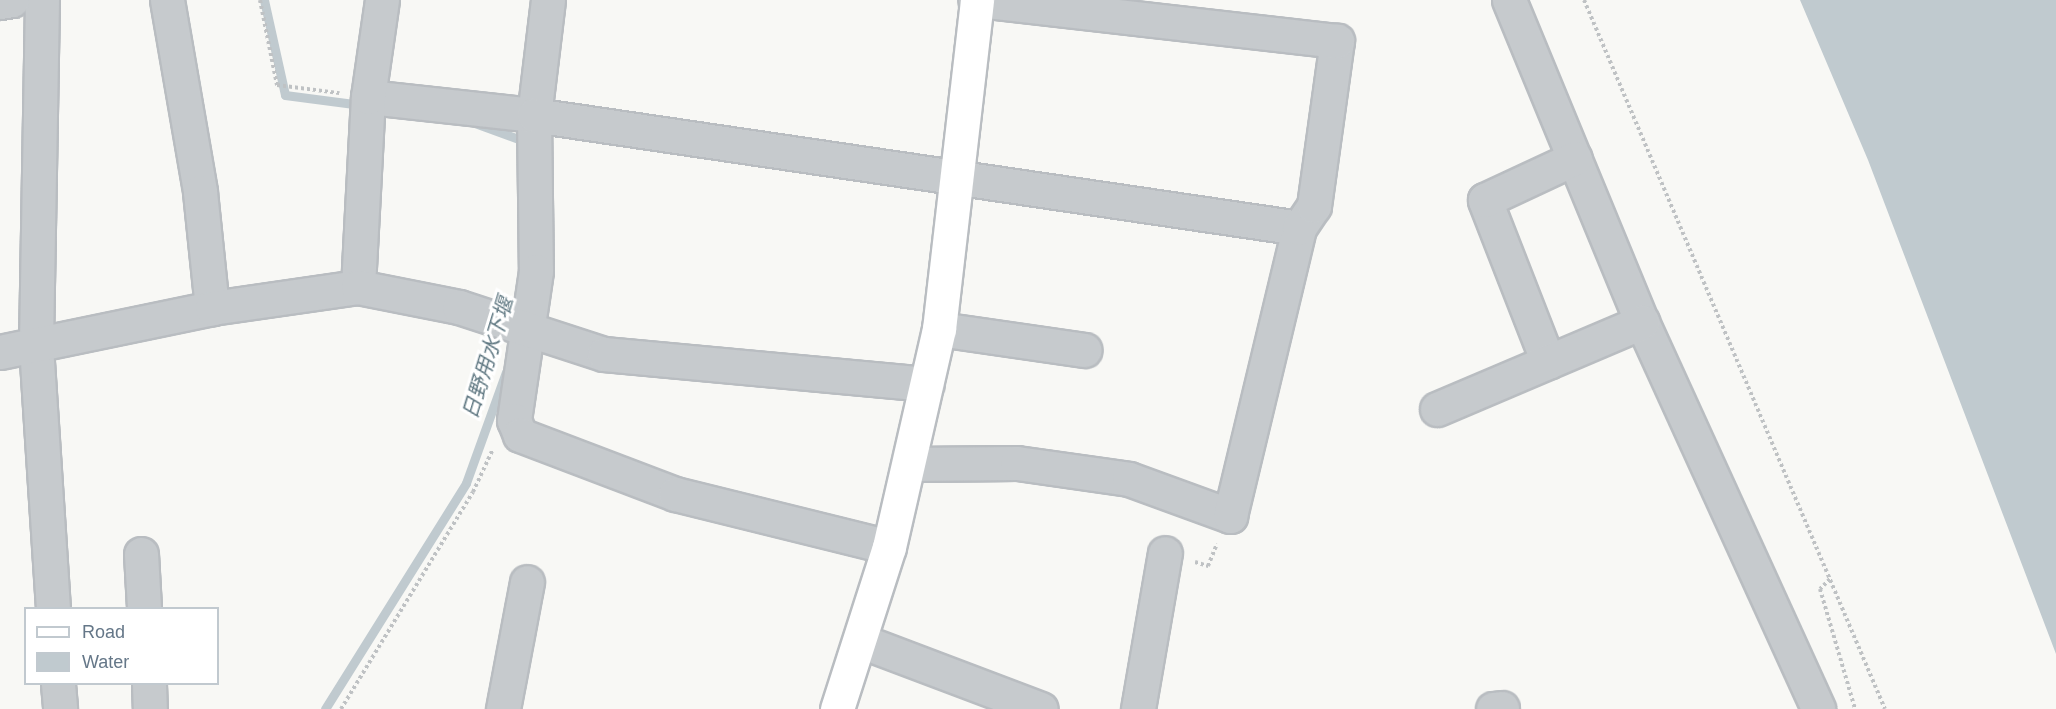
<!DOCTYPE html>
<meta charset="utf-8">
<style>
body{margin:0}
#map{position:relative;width:2056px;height:709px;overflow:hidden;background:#f8f8f5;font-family:Helvetica,"Noto Sans JP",sans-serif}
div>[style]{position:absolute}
.water>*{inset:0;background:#c0cacf}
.stream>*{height:9px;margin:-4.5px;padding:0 4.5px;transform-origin:4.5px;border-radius:4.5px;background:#c0cacf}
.path>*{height:4px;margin-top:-2px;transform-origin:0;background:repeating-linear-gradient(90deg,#bfc2c4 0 3px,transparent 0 6px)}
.roads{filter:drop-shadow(2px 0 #b9bdc1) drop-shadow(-2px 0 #b9bdc1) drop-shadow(0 2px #b9bdc1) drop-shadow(0 -2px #b9bdc1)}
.minor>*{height:33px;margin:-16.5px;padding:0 16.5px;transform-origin:16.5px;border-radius:16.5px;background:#c6cacd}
.major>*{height:33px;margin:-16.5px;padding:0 16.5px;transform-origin:16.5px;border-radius:16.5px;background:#fff}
span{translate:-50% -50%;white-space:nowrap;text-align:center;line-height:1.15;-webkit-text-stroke:6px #fff;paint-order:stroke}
.water-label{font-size:21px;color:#617983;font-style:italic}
.legend{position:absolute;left:24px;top:607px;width:195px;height:78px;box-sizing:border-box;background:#fff;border:2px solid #c1c9cf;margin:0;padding:8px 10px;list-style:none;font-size:18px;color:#657788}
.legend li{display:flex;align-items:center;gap:12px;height:30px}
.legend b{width:30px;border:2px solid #c1c9cf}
</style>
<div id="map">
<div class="water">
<i style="clip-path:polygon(1800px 0,2056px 0,2056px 654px,1868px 160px)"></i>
</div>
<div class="stream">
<i style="left:264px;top:0;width:97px;rotate:77.5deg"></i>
<i style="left:285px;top:95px;width:77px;rotate:7.5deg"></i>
<i style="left:472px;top:122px;width:59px;rotate:20deg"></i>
<i style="left:325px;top:709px;width:266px;rotate:-58deg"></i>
<i style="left:466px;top:483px;width:118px;rotate:-70.2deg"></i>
</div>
<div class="path">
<i style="left:260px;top:0;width:87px;rotate:78.7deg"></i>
<i style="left:277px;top:85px;width:63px;rotate:7.4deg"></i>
<i style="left:1584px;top:0;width:770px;rotate:67deg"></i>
<i style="left:1195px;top:562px;width:14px;rotate:17deg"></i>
<i style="left:1208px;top:566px;width:24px;rotate:-68deg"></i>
<i style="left:1830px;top:579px;width:14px;rotate:135deg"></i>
<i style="left:1820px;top:589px;width:125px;rotate:73.7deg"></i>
<i style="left:341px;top:709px;width:254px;rotate:-58.7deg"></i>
<i style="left:473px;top:492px;width:47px;rotate:-65.1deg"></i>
</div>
<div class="roads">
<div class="minor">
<i style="left:42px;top:0;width:346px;rotate:91deg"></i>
<i style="left:36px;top:346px;width:263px;rotate:86.3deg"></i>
<i style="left:167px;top:0;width:195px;rotate:80.2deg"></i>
<i style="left:200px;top:192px;width:117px;rotate:84.1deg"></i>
<i style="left:548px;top:0;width:116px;rotate:96.9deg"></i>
<i style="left:534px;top:115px;width:156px;rotate:89.3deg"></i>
<i style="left:536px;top:271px;width:151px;rotate:98.4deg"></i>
<i style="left:514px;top:420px;width:16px;rotate:68deg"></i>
<i style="left:520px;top:435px;width:166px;rotate:20.8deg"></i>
<i style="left:675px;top:494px;width:220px;rotate:13.9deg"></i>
<i style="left:1509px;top:0;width:348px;rotate:67.6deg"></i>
<i style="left:1642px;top:322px;width:425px;rotate:65.5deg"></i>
<i style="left:0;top:2px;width:12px;rotate:-9deg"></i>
<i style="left:368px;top:97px;width:167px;rotate:6.2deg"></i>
<i style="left:534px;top:115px;width:773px;rotate:8.4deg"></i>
<i style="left:358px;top:287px;width:190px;rotate:-87deg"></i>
<i style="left:368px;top:97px;width:98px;rotate:-81.8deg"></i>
<i style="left:939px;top:329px;width:147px;rotate:8.2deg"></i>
<i style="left:0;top:352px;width:217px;rotate:-11.7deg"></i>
<i style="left:212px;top:308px;width:148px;rotate:-8.2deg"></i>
<i style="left:358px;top:287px;width:103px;rotate:11.2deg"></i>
<i style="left:459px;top:307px;width:152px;rotate:18deg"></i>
<i style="left:604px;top:354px;width:324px;rotate:5.3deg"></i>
<i style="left:1548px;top:362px;width:174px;rotate:-111.3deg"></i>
<i style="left:1485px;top:200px;width:99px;rotate:-25deg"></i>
<i style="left:1437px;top:409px;width:223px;rotate:-23deg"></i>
<i style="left:909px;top:464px;width:108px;rotate:-0.5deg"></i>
<i style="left:1017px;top:463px;width:113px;rotate:8.1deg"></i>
<i style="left:1129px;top:479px;width:108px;rotate:20.1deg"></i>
<i style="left:1230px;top:516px;width:296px;rotate:-76.5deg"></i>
<i style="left:1299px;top:228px;width:27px;rotate:-56deg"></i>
<i style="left:1314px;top:206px;width:167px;rotate:-82.1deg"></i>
<i style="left:1337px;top:41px;width:364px;rotate:-173.5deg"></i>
<i style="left:141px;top:554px;width:54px;rotate:86.8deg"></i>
<i style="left:861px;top:641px;width:192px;rotate:20.7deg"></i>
<i style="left:58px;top:684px;width:25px;rotate:85deg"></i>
<i style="left:149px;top:684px;width:25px;rotate:88deg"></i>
<i style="left:503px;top:709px;width:129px;rotate:-79.3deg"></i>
<i style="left:1138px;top:709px;width:158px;rotate:-80.2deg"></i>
<i style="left:1493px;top:709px;width:9px;rotate:-6deg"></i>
</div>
<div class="major">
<i style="left:837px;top:709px;width:170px;rotate:-72.2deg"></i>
<i style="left:889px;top:547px;width:224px;rotate:-77.1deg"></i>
<i style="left:939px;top:329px;width:331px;rotate:-83.4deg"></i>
</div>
</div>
<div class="water-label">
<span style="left:488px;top:358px;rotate:-73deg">日野用水下堰</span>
</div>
<ul class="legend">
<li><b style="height:8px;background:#fff"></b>Road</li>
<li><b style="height:16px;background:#c0cacf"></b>Water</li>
</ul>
</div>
